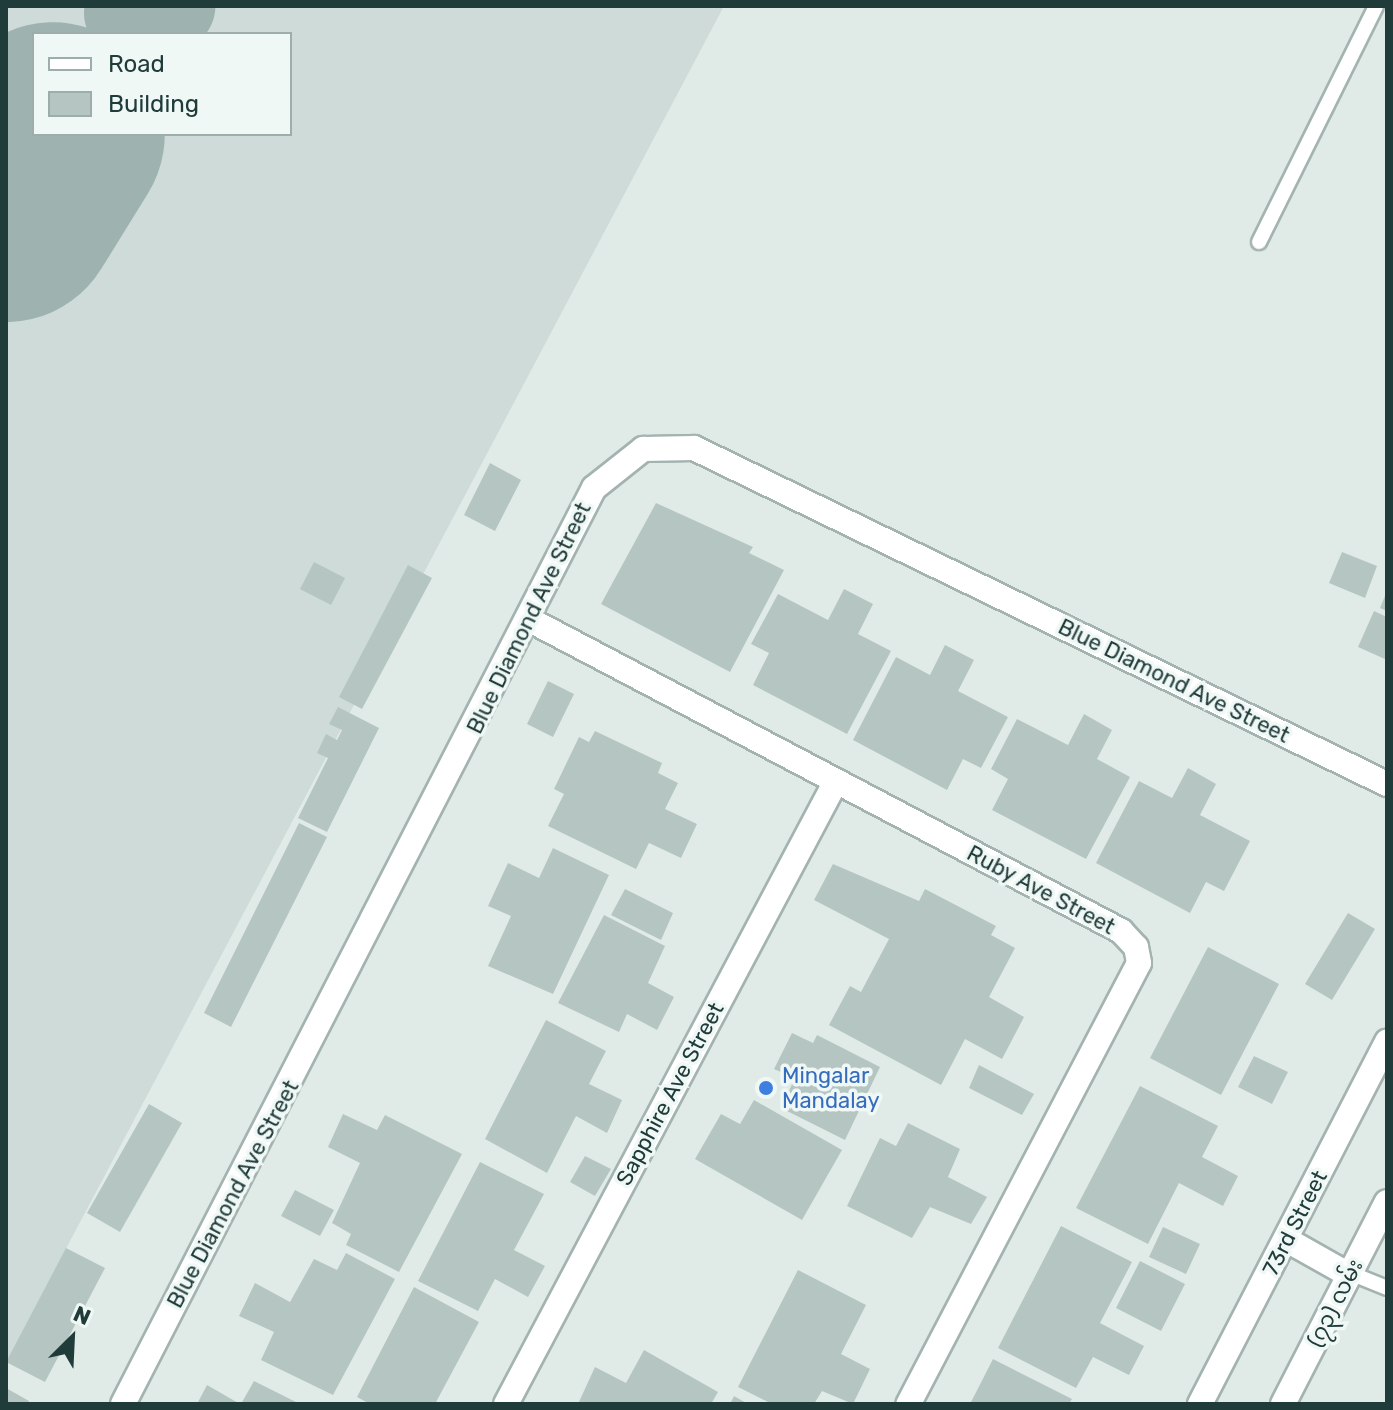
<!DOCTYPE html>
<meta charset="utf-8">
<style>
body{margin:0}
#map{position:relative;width:1393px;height:1410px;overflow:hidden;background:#e0ebe8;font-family:Rubik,"Noto Sans Myanmar",sans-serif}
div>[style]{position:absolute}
.built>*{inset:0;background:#cedbd8}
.taxiway>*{height:90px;margin:-45px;padding:0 45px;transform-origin:45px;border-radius:45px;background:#9eb2af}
.runway>*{height:224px;margin:-112px;padding:0 112px;transform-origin:112px;border-radius:112px;background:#9eb2af}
.building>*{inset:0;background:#b5c6c2}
.roads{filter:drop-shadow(2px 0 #a3b3b0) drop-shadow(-2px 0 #a3b3b0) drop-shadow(0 2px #a3b3b0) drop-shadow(0 -2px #a3b3b0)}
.service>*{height:14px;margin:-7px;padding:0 7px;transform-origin:7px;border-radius:7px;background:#fff}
.minor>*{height:24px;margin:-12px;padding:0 12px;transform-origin:12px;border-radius:12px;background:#fff}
.tertiary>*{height:24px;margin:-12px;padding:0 12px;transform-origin:12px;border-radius:12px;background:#fff}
.secondary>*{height:24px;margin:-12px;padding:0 12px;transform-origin:12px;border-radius:12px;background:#fff}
.dots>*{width:22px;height:22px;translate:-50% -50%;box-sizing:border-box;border:4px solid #f0f8f6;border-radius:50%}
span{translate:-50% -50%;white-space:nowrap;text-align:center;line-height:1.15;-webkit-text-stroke:7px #f0f8f6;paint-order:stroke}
.street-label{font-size:22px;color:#203c3a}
.shop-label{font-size:22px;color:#366cbe}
.left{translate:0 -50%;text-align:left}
.frame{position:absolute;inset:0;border:8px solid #203c3a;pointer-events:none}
.legend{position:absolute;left:32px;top:32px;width:260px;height:104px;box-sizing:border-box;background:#f0f8f6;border:2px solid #9dadab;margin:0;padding:10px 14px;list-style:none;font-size:24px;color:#203c3a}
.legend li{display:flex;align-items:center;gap:16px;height:40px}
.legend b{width:40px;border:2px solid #9dadab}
.north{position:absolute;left:32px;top:1298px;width:80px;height:80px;-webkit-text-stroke:6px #f0f8f6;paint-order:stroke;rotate:24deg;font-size:22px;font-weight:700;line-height:32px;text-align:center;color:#203c3a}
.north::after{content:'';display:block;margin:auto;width:28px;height:36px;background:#203c3a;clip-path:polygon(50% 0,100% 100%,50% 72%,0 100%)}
</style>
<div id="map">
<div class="built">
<i style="clip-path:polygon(evenodd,6px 6px,724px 6px,6px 1362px,6px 6px,34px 34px,290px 34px,290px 134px,34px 134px,34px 34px)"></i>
</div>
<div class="taxiway">
<i style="left:129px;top:13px;width:42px;rotate:-9.7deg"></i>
</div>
<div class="runway">
<i style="left:6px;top:210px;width:89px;rotate:-58.3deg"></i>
</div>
<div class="building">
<i style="clip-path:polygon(490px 463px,521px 480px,495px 531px,464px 515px)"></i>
<i style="clip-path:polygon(656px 503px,753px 547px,749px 553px,784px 570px,730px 672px,601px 604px)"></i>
<i style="clip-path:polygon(1342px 552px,1377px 566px,1365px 598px,1329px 583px)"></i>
<i style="clip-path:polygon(314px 562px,345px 578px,331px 605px,300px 589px)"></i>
<i style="clip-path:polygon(408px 565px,432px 578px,362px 709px,339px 697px)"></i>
<i style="clip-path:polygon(844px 589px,873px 604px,858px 634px,891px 651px,847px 734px,753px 685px,769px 653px,751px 644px,778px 594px,828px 620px)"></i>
<i style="clip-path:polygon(1387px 591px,1387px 611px,1380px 608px)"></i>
<i style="clip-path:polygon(1374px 611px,1387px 617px,1387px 660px,1358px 647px)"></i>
<i style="clip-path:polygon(945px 645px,974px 660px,958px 691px,1008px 717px,981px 768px,963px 759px,947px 790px,853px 740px,896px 657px,930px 675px)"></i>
<i style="clip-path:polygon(548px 681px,574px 694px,553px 737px,527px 724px)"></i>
<i style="clip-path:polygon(338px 707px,379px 728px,327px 832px,298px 818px,328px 758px,317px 753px,326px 734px,337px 740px,342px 730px,329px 724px)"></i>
<i style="clip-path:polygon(1084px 714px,1112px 730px,1097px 759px,1130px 777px,1086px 859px,992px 810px,1008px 779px,991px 769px,1017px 719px,1068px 745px)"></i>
<i style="clip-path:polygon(595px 731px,662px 763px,658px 773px,678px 783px,665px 809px,697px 824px,681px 858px,649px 843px,636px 869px,548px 826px,564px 794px,554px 789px,579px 737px,589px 742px)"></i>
<i style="clip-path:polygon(1188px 768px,1216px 784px,1200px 815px,1250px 841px,1224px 891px,1206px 882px,1190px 913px,1096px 863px,1139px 781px,1172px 798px)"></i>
<i style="clip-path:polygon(299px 823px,327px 837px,231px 1027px,204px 1013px)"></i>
<i style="clip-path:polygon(553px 848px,609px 875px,553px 994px,488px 966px,511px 916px,488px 906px,508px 863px,539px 878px)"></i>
<i style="clip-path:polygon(833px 864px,919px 901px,925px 889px,996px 926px,991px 935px,1015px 948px,989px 997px,1024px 1017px,1002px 1059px,965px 1039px,941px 1085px,829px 1025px,850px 986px,861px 992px,889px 939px,814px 900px)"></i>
<i style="clip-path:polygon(625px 889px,673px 913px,661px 940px,611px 915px)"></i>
<i style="clip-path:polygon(1348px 913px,1375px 929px,1332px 1000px,1305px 984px)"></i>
<i style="clip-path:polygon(604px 915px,665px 946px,648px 983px,674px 997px,657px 1030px,627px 1014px,619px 1032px,558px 1003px)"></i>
<i style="clip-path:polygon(1208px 947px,1279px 984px,1221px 1095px,1150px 1058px)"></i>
<i style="clip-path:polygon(546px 1020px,606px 1051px,589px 1084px,622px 1100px,607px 1133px,576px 1116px,547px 1173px,485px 1139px)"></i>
<i style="clip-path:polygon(792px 1033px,813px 1043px,817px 1035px,880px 1067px,845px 1140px,781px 1108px,795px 1078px,774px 1069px)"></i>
<i style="clip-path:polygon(1254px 1056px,1288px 1072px,1272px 1104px,1238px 1087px)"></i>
<i style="clip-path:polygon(979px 1065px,1034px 1094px,1022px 1115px,969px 1088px)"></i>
<i style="clip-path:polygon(1140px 1086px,1218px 1126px,1202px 1157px,1238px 1176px,1223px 1206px,1179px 1183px,1148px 1244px,1076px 1208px)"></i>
<i style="clip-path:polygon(754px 1100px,842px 1150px,802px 1220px,695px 1159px,721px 1114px,740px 1124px)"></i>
<i style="clip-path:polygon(149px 1104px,182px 1123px,120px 1232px,87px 1213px)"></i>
<i style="clip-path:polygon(343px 1114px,377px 1130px,385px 1115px,462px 1154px,399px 1272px,346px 1245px,351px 1234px,332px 1223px,360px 1163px,328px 1147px)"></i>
<i style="clip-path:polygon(908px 1123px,960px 1149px,948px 1177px,987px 1197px,971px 1224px,930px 1207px,912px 1238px,847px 1206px,880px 1138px,896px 1146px)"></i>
<i style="clip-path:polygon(585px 1156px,611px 1169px,595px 1196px,570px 1182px)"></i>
<i style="clip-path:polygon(480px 1162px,544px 1194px,514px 1250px,545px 1266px,528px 1297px,495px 1279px,478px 1311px,418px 1281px)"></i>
<i style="clip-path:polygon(295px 1190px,334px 1210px,320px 1236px,281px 1216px)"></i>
<i style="clip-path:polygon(1061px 1226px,1132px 1262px,1100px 1323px,1144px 1346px,1129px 1375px,1093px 1357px,1076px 1388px,998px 1348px)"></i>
<i style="clip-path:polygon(1163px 1227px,1200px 1244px,1186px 1274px,1149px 1257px)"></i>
<i style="clip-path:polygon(66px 1248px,105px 1268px,45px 1382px,6px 1362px)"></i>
<i style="clip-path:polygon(346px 1253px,395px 1279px,333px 1395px,261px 1360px,274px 1332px,239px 1316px,255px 1283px,290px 1302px,314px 1259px,337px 1270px)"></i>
<i style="clip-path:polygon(1140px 1261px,1185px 1284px,1161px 1331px,1116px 1308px)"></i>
<i style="clip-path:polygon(798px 1270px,866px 1305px,841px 1354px,870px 1369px,853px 1404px,822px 1391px,814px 1404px,772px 1404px,738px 1387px)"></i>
<i style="clip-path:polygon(414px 1287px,479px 1322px,435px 1404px,370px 1404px,357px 1397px)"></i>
<i style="clip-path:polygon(644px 1350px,718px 1392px,711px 1404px,578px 1404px,595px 1367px,626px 1383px)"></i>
<i style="clip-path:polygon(993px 1359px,1072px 1399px,1069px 1404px,970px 1404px)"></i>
<i style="clip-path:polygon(254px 1381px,300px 1404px,241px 1404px)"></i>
<i style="clip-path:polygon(207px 1385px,240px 1404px,197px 1404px)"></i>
<i style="clip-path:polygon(6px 1388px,29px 1401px,27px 1404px,6px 1404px)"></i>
<i style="clip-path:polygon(734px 1396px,748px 1404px,730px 1404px)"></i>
</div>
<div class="roads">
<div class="service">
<i style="left:1259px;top:242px;width:263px;rotate:-63.6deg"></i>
<i style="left:1350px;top:1273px;width:40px;rotate:22deg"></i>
</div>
<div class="minor">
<i style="left:530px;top:620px;width:668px;rotate:27.75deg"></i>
<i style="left:1121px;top:931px;width:22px;rotate:47deg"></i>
<i style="left:1136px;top:947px;width:16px;rotate:79deg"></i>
<i style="left:1139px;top:963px;width:498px;rotate:117.6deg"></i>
<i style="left:506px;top:1404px;width:703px;rotate:-62.09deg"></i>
</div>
<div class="tertiary">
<i style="left:123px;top:1404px;width:1030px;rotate:-62.79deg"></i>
<i style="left:594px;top:488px;width:63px;rotate:-38.5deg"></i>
<i style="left:643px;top:449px;width:51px;rotate:-1.1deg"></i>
<i style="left:694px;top:448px;width:770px;rotate:25.87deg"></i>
</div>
<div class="secondary">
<i style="left:1287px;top:1240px;width:71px;rotate:29.4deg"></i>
<i style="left:1200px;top:1404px;width:408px;rotate:-62.7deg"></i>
<i style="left:1283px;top:1404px;width:227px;rotate:-62.8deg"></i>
</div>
</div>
<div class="dots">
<i style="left:766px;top:1088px;background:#3f7fe0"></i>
</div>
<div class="street-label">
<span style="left:529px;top:618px;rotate:-64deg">Blue Diamond Ave Street</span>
<span style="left:1174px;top:681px;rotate:26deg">Blue Diamond Ave Street</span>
<span style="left:1041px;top:890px;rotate:28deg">Ruby Ave Street</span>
<span style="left:670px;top:1094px;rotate:-62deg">Sapphire Ave Street</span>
<span style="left:233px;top:1194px;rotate:-62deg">Blue Diamond Ave Street</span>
<span style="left:1295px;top:1223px;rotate:-63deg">73rd Street</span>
<span style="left:1335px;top:1303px;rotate:-63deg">(၇၃) လမ်း</span>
</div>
<div class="shop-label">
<span class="left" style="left:782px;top:1088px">Mingalar<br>Mandalay</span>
</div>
<div class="frame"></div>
<ul class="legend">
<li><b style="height:10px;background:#fff"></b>Road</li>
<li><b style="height:22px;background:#b5c6c2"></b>Building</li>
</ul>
<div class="north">N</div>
</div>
